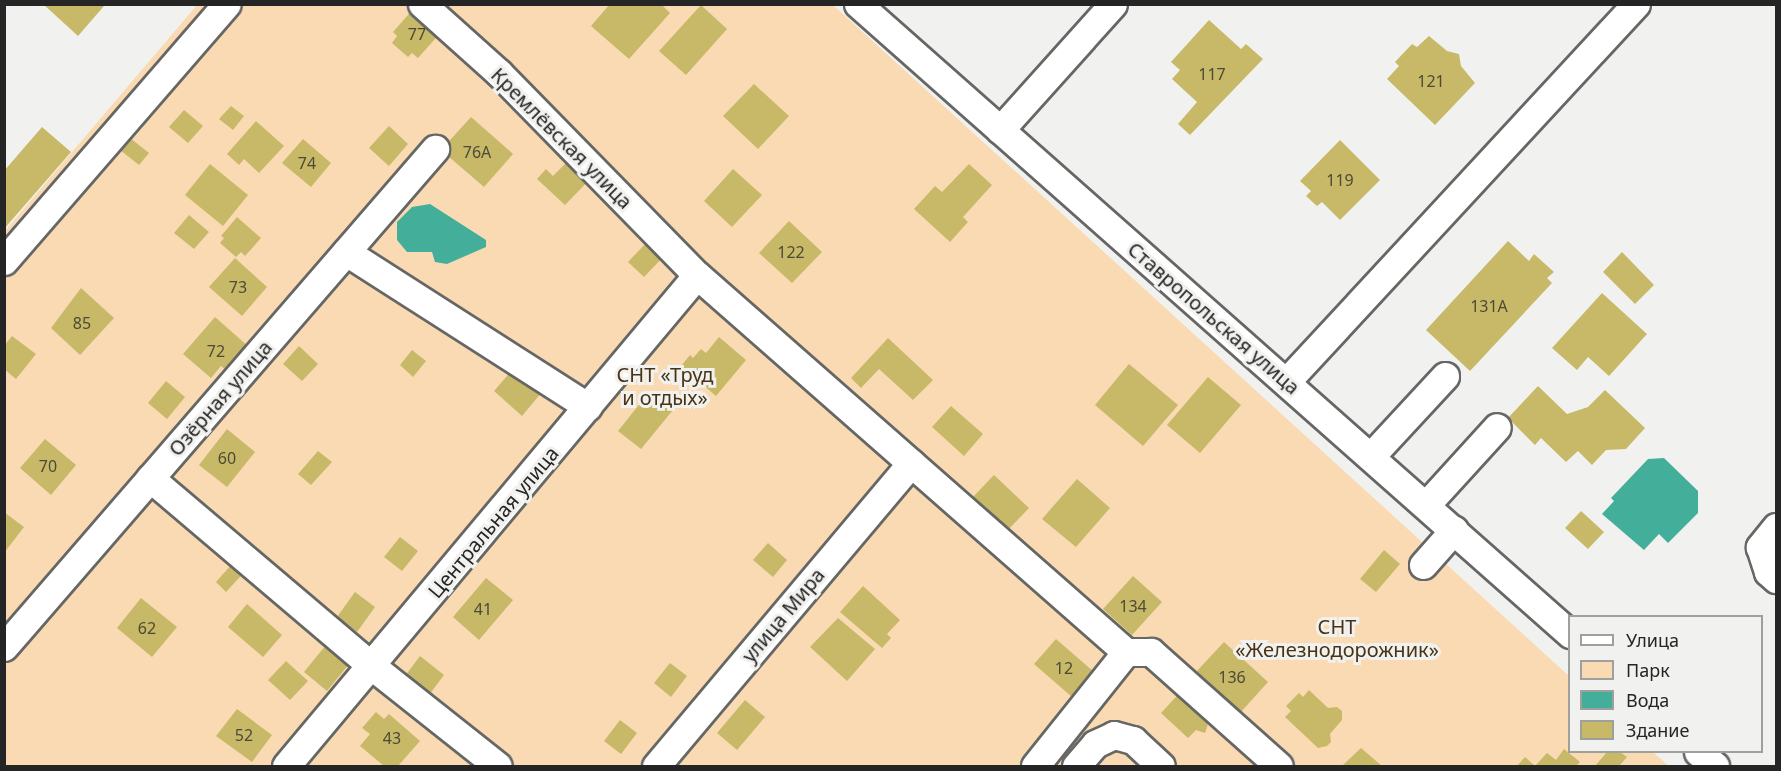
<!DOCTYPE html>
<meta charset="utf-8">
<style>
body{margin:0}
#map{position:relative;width:1781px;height:771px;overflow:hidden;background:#f1f2ef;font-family:"Noto Sans",sans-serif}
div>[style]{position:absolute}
.green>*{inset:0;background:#fadab3}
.water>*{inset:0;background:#43af9b}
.building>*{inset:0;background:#c7b968}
.roads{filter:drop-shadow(2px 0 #666765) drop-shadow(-2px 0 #666765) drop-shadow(0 2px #666765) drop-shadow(0 -2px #666765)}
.minor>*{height:27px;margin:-13.5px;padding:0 13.5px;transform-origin:13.5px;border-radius:13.5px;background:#fff}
span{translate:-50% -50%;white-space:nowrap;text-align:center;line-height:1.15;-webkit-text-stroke:6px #f1f2ef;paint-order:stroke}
.number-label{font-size:16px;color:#4d4a35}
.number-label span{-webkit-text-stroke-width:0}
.street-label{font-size:20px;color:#242524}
.park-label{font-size:20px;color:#483315}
.frame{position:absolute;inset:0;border:6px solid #242524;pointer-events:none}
.legend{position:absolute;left:1568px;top:615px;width:195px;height:138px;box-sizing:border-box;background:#f1f2ef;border:2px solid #9fa09e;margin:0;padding:8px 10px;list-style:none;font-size:18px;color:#242524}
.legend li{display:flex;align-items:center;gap:12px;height:30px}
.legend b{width:30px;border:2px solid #9fa09e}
</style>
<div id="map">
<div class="green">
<i style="clip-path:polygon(197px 5px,833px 5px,1569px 676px,1570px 752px,1653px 752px,1669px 766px,5px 766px,4px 232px)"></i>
</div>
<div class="water">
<i style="clip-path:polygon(430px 204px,486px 240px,486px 247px,447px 264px,435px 262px,432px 252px,407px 252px,397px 240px,397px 222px,412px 207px)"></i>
<i style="clip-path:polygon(1664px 458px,1698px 491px,1698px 513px,1668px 543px,1659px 534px,1644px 550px,1602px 514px,1614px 501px,1611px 498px,1648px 459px)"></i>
</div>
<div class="building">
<i style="clip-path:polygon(43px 4px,102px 4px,104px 6px,78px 36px)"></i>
<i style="clip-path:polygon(610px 4px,661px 4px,670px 13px,629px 59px,591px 26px)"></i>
<i style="clip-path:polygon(701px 5px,727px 29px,686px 75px,659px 51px)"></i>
<i style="clip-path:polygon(416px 6px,443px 30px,418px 58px,412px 53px,408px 57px,392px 43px,397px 36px,393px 32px)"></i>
<i style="clip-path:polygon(1209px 20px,1241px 49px,1246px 44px,1263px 59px,1190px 135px,1178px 124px,1197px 102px,1172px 79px,1180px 70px,1171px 62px)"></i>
<i style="clip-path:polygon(1429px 36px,1447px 51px,1459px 54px,1461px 66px,1475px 83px,1435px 125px,1387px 79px,1399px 66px,1395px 62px,1412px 44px,1417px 47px)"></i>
<i style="clip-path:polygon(754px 84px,789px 116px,758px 149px,723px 116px)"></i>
<i style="clip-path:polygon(231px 106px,244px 116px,233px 130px,219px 119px)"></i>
<i style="clip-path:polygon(184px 110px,203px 126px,188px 143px,169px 127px)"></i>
<i style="clip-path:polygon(471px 117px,513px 154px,484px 187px,441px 150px)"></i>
<i style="clip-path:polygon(256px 121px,284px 146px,259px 173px,244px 159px,239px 165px,227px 154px)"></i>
<i style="clip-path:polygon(389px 126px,408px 144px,389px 166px,369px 148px)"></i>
<i style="clip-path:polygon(42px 127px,71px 152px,4px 229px,4px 171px)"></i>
<i style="clip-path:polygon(125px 134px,149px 153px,139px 165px,115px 146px)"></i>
<i style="clip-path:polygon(303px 139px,331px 163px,311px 187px,282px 163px)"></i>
<i style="clip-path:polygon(1340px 140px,1380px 180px,1340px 220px,1322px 202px,1317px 206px,1306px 196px,1311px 191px,1300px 181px)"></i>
<i style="clip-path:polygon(572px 157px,592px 177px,565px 205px,537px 179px,546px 169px,553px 176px)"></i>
<i style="clip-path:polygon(210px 164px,248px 195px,223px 226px,185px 195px)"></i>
<i style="clip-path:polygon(969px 164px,992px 185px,963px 217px,968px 222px,950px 242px,914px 209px,935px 186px,942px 192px)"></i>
<i style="clip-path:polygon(733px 169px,762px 195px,732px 227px,704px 201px)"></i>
<i style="clip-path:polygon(189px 215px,209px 232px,194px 249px,174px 233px)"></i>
<i style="clip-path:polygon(237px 217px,261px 238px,245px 256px,241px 252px,236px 257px,220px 243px,224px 238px,221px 236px)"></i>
<i style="clip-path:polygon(789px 221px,822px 252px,792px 283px,759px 253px)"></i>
<i style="clip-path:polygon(648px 241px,664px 256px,644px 277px,628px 262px)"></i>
<i style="clip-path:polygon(1508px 241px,1529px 261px,1534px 254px,1554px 272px,1547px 278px,1552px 283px,1470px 371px,1426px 330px)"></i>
<i style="clip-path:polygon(1622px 252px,1654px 285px,1635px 304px,1603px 272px)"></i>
<i style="clip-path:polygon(235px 258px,267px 287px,242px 316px,209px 287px)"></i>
<i style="clip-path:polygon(81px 288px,114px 318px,80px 355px,51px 328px)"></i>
<i style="clip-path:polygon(1602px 293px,1647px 334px,1609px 376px,1588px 357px,1577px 370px,1552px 348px)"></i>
<i style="clip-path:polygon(215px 317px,249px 347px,227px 371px,221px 366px,211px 378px,183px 354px)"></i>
<i style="clip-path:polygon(12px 336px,36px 354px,16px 379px,4px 369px,4px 346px)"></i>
<i style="clip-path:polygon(719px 337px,746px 360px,716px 396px,681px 366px,690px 355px,693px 358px,701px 349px,706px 353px)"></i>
<i style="clip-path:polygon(888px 338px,933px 380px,913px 400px,879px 369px,861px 388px,851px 378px)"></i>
<i style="clip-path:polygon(299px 346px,318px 364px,302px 381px,283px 364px)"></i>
<i style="clip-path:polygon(412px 350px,426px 361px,413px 377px,400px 365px)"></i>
<i style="clip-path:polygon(1129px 364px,1178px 405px,1143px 446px,1095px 405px)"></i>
<i style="clip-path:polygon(514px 368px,542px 392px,522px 416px,494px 391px)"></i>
<i style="clip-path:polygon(1208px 377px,1241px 405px,1200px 453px,1167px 425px)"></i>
<i style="clip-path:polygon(166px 381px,185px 397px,167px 419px,148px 403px)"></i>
<i style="clip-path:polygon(1538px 386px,1567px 414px,1588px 407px,1605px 390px,1645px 428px,1626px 449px,1606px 450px,1592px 465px,1578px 451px,1566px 462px,1541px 438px,1535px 445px,1508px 418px)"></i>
<i style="clip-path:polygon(650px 391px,673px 410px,641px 449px,618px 431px)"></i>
<i style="clip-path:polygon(951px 406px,983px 434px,964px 456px,932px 427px)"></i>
<i style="clip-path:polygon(227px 429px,255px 452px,227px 487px,199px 465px)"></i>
<i style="clip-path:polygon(45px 439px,76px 465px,51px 495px,20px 468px)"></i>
<i style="clip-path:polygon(318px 451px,332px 462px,311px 485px,298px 474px)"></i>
<i style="clip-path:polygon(994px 475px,1029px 508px,1006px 532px,971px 499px)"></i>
<i style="clip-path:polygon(1077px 479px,1110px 508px,1076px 547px,1042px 519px)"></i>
<i style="clip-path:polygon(1581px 511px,1604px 532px,1588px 549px,1565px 528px)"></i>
<i style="clip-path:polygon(4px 512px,24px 527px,4px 553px)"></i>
<i style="clip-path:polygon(400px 537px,418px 551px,402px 571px,384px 557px)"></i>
<i style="clip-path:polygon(768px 543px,787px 560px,773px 577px,753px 560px)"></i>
<i style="clip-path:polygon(1384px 550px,1400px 564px,1376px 592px,1360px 579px)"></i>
<i style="clip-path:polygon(239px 556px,250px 566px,226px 592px,216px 582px)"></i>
<i style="clip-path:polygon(1133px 576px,1162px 602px,1132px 635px,1103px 609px)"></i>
<i style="clip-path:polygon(486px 578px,513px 600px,479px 640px,453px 617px)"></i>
<i style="clip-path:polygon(863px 586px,900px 620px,887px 634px,891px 638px,882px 648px,840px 612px)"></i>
<i style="clip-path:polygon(355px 592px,375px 607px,357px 632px,337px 617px)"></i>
<i style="clip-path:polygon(141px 598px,177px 627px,152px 657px,117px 628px)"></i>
<i style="clip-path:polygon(247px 604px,282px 635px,263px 657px,228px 627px)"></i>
<i style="clip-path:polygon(838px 618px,875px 649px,847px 681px,810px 647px)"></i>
<i style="clip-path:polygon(1056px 639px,1094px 672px,1072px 697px,1034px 664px)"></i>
<i style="clip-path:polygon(1224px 642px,1268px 682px,1240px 713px,1196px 672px)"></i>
<i style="clip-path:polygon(326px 645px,349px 664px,327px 691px,304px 672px)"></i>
<i style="clip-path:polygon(420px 656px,444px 675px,429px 695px,405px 676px)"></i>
<i style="clip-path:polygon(286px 661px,308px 681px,290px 700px,268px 680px)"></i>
<i style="clip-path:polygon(670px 663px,687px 676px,671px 697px,654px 683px)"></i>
<i style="clip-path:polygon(1185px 687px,1212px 712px,1205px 720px,1208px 724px,1205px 733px,1196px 730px,1188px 738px,1161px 713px)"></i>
<i style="clip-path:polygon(1309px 690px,1328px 708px,1337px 707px,1342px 711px,1342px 720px,1330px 734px,1331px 742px,1327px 746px,1318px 748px,1285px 717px,1291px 711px,1286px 706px,1299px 693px,1303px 697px)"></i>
<i style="clip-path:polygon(745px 700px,765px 717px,737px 750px,717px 733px)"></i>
<i style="clip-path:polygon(237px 709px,272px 735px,252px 762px,216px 736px)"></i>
<i style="clip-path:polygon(376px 712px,384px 719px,389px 714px,420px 741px,398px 766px,384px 766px,360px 746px,370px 734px,362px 728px)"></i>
<i style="clip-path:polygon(620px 720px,637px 733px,621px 754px,604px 741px)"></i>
<i style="clip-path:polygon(1361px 748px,1382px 766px,1342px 766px)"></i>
<i style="clip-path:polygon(1564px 749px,1580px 762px,1576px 766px,1517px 766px,1525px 757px,1535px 766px,1547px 753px,1556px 760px)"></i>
<i style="clip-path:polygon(1607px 752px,1620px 752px,1627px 757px,1619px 766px,1595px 766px)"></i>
</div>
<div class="roads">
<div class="minor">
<i style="left:422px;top:4px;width:103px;rotate:41.9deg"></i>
<i style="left:499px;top:73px;width:283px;rotate:45.6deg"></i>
<i style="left:697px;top:275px;width:571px;rotate:41.31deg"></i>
<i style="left:1126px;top:652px;width:25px"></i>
<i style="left:1151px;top:652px;width:171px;rotate:41.7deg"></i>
<i style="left:858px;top:4px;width:951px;rotate:41.5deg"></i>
<i style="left:1000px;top:130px;width:169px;rotate:-48.1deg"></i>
<i style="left:346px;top:252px;width:287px;rotate:32.6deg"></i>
<i style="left:4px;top:261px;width:340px;rotate:-49.1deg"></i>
<i style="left:1286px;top:382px;width:515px;rotate:-47.2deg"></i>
<i style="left:1371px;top:456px;width:109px;rotate:-47.2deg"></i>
<i style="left:150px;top:478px;width:292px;rotate:40.3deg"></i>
<i style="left:373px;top:667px;width:159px;rotate:38.4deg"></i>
<i style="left:1426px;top:505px;width:105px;rotate:-47.7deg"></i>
<i style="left:1776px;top:527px;width:26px;rotate:129deg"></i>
<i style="left:1760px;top:547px;width:26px;rotate:72deg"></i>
<i style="left:1768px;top:572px;width:11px;rotate:41deg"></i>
<i style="left:1423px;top:565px;width:47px;rotate:-48.5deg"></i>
<i style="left:4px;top:647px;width:659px;rotate:-49.13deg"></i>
<i style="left:1698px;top:752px;width:22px;rotate:39deg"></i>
<i style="left:286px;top:766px;width:640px;rotate:-50.07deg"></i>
<i style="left:656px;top:766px;width:396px;rotate:-49.9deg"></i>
<i style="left:1035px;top:766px;width:146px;rotate:-51.4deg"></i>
<i style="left:1076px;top:766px;width:29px;rotate:-49deg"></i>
<i style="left:1095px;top:744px;width:21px;rotate:-25deg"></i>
<i style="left:1114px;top:735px;width:20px;rotate:15deg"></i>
<i style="left:1133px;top:740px;width:38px;rotate:43deg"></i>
</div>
</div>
<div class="number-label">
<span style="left:417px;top:34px">77</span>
<span style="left:1212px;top:74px">117</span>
<span style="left:1431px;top:81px">121</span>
<span style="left:477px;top:152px">76А</span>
<span style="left:307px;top:163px">74</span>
<span style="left:1340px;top:180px">119</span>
<span style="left:791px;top:252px">122</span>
<span style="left:238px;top:287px">73</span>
<span style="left:1489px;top:306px">131А</span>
<span style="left:82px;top:323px">85</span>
<span style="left:216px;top:351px">72</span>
<span style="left:227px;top:458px">60</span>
<span style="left:48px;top:466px">70</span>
<span style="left:1133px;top:606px">134</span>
<span style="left:483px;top:609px">41</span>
<span style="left:147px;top:628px">62</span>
<span style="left:1064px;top:668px">12</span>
<span style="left:1232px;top:677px">136</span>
<span style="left:244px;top:735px">52</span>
<span style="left:392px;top:738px">43</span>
</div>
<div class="street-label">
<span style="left:562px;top:138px;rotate:45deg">Кремлёвская улица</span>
<span style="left:1214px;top:318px;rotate:41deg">Ставропольская улица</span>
<span style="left:220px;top:398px;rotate:-49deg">Озёрная улица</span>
<span style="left:493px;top:522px;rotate:-50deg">Центральная улица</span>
<span style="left:783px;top:615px;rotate:-50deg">улица Мира</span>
</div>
<div class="park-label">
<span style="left:665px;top:386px">СНТ «Труд<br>и отдых»</span>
<span style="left:1337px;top:638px">СНТ<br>«Железнодорожник»</span>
</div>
<div class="frame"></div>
<ul class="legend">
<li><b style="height:8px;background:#fff"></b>Улица</li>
<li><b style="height:16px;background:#fadab3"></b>Парк</li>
<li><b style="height:16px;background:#43af9b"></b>Вода</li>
<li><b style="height:16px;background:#c7b968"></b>Здание</li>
</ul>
</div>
